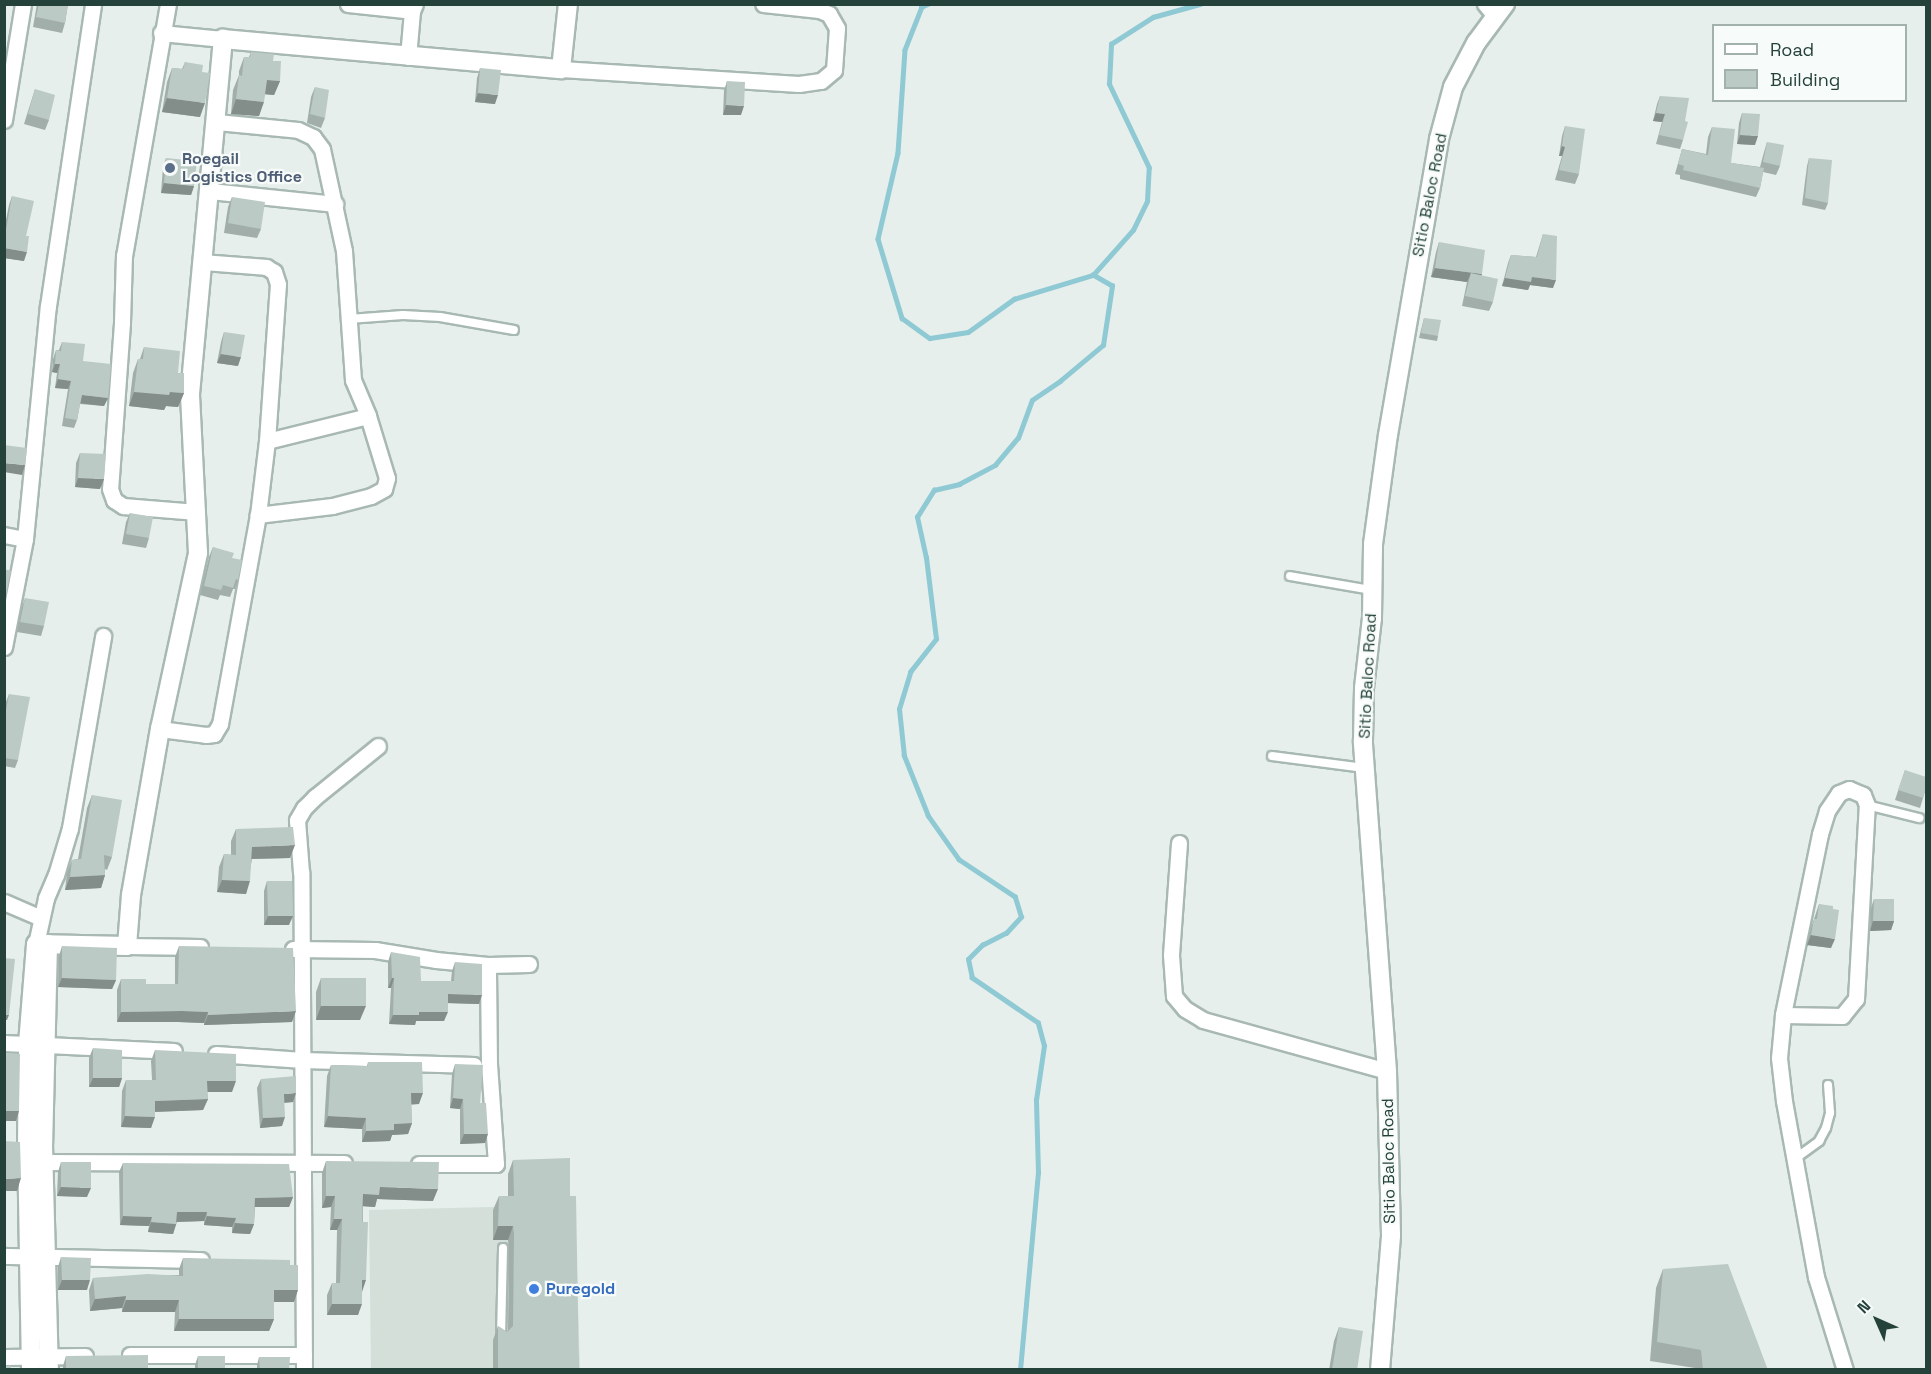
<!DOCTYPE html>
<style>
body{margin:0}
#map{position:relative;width:1931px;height:1374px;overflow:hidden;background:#e6efeb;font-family:"Space Grotesk",sans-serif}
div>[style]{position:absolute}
.built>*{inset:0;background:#d4dfda}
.stream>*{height:4.5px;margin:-2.25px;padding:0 2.25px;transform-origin:2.25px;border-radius:2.25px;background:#8ec9d4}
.roads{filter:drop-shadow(2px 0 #a8b8b2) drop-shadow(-2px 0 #a8b8b2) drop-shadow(0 2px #a8b8b2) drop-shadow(0 -2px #a8b8b2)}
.service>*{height:8px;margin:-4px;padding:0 4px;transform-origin:4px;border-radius:4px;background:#fff}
.minor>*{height:15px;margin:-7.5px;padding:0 7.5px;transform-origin:7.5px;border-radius:7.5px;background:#fff}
.tertiary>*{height:18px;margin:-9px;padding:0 9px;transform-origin:9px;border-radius:9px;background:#fff}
.wall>*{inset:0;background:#a1aea9}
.shaded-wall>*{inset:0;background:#838d89}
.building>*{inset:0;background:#bbcac4}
.dots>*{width:16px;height:16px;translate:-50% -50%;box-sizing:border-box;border:3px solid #f7fbf9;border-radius:50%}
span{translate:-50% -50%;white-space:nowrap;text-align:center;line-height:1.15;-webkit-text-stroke:4.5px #f7fbf9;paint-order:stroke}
.service-label{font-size:16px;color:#4e5e75;font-weight:700}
.left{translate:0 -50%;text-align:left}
.street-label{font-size:16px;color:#24423a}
.shop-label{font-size:16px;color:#366cbe;font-weight:700}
.frame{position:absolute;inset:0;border:6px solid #24423a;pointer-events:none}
.legend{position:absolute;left:1712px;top:24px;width:195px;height:78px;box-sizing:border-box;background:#f7fbf9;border:2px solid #a3b1ad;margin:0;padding:8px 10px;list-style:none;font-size:18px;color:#24423a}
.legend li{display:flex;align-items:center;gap:12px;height:30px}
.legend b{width:30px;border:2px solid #a3b1ad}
.north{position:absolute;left:1847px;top:1290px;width:60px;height:60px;-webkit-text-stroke:4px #f7fbf9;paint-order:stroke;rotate:315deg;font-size:16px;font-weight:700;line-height:24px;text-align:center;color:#24423a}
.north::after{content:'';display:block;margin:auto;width:21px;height:27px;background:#24423a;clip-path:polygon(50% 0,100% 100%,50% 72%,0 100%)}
</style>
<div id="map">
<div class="built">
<i style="clip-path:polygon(575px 1205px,580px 1369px,371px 1369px,369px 1210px)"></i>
</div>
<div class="stream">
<i style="left:929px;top:4px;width:8px;rotate:157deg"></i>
<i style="left:922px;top:7px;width:46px;rotate:111.6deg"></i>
<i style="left:905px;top:50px;width:103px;rotate:93.9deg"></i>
<i style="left:898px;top:153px;width:88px;rotate:103.1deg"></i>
<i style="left:878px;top:239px;width:83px;rotate:73.1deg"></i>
<i style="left:902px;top:318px;width:34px;rotate:36deg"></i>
<i style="left:930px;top:338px;width:38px;rotate:-9deg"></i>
<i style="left:968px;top:332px;width:57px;rotate:-35.7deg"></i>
<i style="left:1014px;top:299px;width:83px;rotate:-16.9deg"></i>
<i style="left:1093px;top:275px;width:60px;rotate:-48.4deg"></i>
<i style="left:1133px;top:230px;width:32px;rotate:-64deg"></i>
<i style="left:1147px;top:201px;width:33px;rotate:-87deg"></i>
<i style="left:1149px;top:168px;width:93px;rotate:-115.5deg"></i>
<i style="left:1109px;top:84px;width:40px;rotate:-87.1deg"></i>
<i style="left:1111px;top:44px;width:50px;rotate:-32.7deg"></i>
<i style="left:1153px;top:17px;width:49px;rotate:-15.5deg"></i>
<i style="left:1020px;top:1370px;width:198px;rotate:-84.8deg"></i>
<i style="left:1038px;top:1173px;width:73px;rotate:-91.6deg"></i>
<i style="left:1036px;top:1100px;width:55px;rotate:-81.6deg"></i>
<i style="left:1044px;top:1046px;width:24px;rotate:-105deg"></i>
<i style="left:1038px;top:1023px;width:80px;rotate:-145.7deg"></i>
<i style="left:972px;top:978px;width:19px;rotate:-102deg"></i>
<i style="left:968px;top:959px;width:20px;rotate:-45deg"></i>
<i style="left:982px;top:945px;width:27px;rotate:-27deg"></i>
<i style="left:1006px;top:933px;width:22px;rotate:-47deg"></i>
<i style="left:1021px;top:917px;width:21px;rotate:-107deg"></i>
<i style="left:1015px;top:897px;width:67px;rotate:-146.5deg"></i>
<i style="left:959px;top:860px;width:54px;rotate:-125.2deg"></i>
<i style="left:928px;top:816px;width:65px;rotate:-111.8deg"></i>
<i style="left:904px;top:756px;width:47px;rotate:-96.1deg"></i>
<i style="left:899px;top:709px;width:39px;rotate:-73deg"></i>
<i style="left:910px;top:672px;width:42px;rotate:-51.8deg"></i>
<i style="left:936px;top:639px;width:82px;rotate:-97deg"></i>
<i style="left:926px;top:558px;width:42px;rotate:-102.4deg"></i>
<i style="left:917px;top:517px;width:32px;rotate:-58deg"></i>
<i style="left:934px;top:490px;width:26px;rotate:-13deg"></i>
<i style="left:959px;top:484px;width:41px;rotate:-27.8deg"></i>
<i style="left:995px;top:465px;width:35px;rotate:-50deg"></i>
<i style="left:1018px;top:438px;width:40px;rotate:-69.8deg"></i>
<i style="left:1032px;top:400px;width:34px;rotate:-34deg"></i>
<i style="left:1060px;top:381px;width:56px;rotate:-39.9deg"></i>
<i style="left:1103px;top:345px;width:60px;rotate:-81.3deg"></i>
<i style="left:1112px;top:286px;width:22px;rotate:-150deg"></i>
</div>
<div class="roads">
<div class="service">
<i style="left:349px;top:319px;width:54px;rotate:-4.2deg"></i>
<i style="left:403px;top:315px;width:37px;rotate:3deg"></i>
<i style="left:440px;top:317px;width:75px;rotate:10deg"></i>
<i style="left:1290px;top:576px;width:82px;rotate:9.8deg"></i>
<i style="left:1272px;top:756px;width:93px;rotate:7.4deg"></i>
<i style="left:1867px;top:805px;width:54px;rotate:14deg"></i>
<i style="left:1796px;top:1158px;width:29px;rotate:-36deg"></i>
<i style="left:1819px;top:1141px;width:15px;rotate:-62deg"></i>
<i style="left:1826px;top:1128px;width:16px;rotate:-75deg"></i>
<i style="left:1830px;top:1113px;width:28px;rotate:-94deg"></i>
<i style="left:501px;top:1337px;width:89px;rotate:-88.7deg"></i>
</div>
<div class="minor">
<i style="left:168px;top:4px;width:255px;rotate:99.9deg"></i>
<i style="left:124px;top:255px;width:68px;rotate:91.7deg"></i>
<i style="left:122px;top:323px;width:166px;rotate:94.1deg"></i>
<i style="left:110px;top:489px;width:12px;rotate:70deg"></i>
<i style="left:114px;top:500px;width:11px;rotate:34deg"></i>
<i style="left:123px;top:506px;width:74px;rotate:4.6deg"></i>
<i style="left:348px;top:4px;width:64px;rotate:6.2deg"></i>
<i style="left:1485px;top:4px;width:16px;rotate:50deg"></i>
<i style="left:161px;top:33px;width:62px;rotate:5.5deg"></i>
<i style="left:408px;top:57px;width:46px;rotate:-85deg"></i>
<i style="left:412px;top:11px;width:8px;rotate:-67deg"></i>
<i style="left:561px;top:69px;width:238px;rotate:3.6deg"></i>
<i style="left:799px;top:84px;width:22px;rotate:-8deg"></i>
<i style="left:821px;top:81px;width:17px;rotate:-40deg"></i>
<i style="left:834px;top:70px;width:42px;rotate:-85.9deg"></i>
<i style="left:837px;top:28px;width:16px;rotate:-120deg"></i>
<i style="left:829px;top:14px;width:11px;rotate:-158deg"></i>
<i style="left:819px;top:10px;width:56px;rotate:-173.9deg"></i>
<i style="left:4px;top:120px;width:118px;rotate:-80.7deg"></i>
<i style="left:217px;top:122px;width:81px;rotate:5.6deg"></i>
<i style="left:298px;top:130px;width:17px;rotate:25deg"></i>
<i style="left:313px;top:137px;width:15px;rotate:53deg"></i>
<i style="left:322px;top:149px;width:104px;rotate:77.8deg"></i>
<i style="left:344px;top:251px;width:129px;rotate:86deg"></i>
<i style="left:353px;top:380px;width:39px;rotate:67deg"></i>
<i style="left:368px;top:416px;width:65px;rotate:73deg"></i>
<i style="left:387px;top:478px;width:11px;rotate:105deg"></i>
<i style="left:384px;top:489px;width:15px;rotate:152deg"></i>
<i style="left:371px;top:496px;width:40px;rotate:165.6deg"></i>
<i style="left:332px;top:506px;width:75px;rotate:173.1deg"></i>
<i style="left:210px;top:191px;width:126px;rotate:5.9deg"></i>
<i style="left:267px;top:441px;width:104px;rotate:-13.9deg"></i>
<i style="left:4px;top:535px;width:21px;rotate:11deg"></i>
<i style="left:4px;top:647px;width:110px;rotate:-79deg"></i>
<i style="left:25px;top:539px;width:234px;rotate:-84.4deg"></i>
<i style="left:48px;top:306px;width:305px;rotate:-81.5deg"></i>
<i style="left:160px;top:729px;width:46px;rotate:7.4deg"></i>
<i style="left:206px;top:735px;width:8px;rotate:-7deg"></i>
<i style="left:214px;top:734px;width:12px;rotate:-59deg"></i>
<i style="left:220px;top:724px;width:212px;rotate:-79.7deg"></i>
<i style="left:258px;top:515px;width:75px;rotate:-83.1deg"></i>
<i style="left:267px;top:441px;width:157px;rotate:-86deg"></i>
<i style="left:278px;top:284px;width:13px;rotate:-108deg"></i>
<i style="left:274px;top:272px;width:9px;rotate:-148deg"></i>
<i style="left:266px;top:267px;width:64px;rotate:-175.5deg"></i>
<i style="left:1179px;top:843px;width:112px;rotate:94.1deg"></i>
<i style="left:1171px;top:955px;width:41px;rotate:85.8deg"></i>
<i style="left:1174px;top:996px;width:17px;rotate:50deg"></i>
<i style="left:1185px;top:1009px;width:21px;rotate:31deg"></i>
<i style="left:1203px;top:1020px;width:191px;rotate:15.5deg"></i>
<i style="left:4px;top:902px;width:40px;rotate:23.4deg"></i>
<i style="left:36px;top:944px;width:47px;rotate:-77.7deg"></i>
<i style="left:46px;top:898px;width:25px;rotate:-67deg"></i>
<i style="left:56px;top:875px;width:49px;rotate:-73.4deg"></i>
<i style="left:70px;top:828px;width:195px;rotate:-80.2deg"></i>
<i style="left:127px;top:946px;width:73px;rotate:0.8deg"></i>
<i style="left:293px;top:949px;width:82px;rotate:0.7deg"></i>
<i style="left:375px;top:950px;width:62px;rotate:9.3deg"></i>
<i style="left:436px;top:960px;width:52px;rotate:5.5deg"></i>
<i style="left:488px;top:965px;width:41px;rotate:-1.4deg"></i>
<i style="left:1783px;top:1015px;width:59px;rotate:1deg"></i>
<i style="left:1842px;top:1016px;width:22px;rotate:-51deg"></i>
<i style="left:1856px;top:999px;width:194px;rotate:-86.8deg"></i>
<i style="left:1867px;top:805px;width:11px;rotate:-112deg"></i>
<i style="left:1863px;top:795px;width:15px;rotate:-157deg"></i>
<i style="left:1849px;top:789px;width:11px;rotate:158deg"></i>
<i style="left:1839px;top:793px;width:22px;rotate:124deg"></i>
<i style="left:1827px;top:811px;width:24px;rotate:107deg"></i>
<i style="left:1820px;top:834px;width:185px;rotate:101.6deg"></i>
<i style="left:1783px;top:1015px;width:43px;rotate:95.3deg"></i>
<i style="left:1779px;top:1058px;width:43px;rotate:83.4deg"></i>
<i style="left:1784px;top:1101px;width:179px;rotate:79.7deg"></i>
<i style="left:1816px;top:1277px;width:97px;rotate:72.7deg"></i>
<i style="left:4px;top:1043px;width:170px;rotate:2.7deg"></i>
<i style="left:216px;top:1054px;width:87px;rotate:3.9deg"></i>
<i style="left:303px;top:1060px;width:171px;rotate:1.7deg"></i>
<i style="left:32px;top:1162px;width:312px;rotate:0.2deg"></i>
<i style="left:419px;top:1164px;width:77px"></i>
<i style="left:496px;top:1164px;width:99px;rotate:-94deg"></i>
<i style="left:489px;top:1065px;width:100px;rotate:-90.6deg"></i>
<i style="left:4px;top:1256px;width:197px;rotate:1.2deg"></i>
<i style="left:130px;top:1355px;width:174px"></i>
<i style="left:4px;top:1357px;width:81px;rotate:-0.7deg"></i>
<i style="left:304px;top:1370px;width:498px;rotate:-90.3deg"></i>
<i style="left:301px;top:872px;width:52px;rotate:-94.4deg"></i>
<i style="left:297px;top:820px;width:14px;rotate:-60deg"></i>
<i style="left:304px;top:808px;width:16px;rotate:-45deg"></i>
<i style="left:315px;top:797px;width:81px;rotate:-39deg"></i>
</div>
<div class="tertiary">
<i style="left:48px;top:944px;width:201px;rotate:91.4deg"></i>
<i style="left:43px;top:1145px;width:225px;rotate:88.5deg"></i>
<i style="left:31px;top:1370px;width:225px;rotate:-91deg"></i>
<i style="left:27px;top:1145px;width:101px;rotate:-89.4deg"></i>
<i style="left:28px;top:1044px;width:100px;rotate:-85.4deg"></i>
<i style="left:36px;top:944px;width:91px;rotate:1.3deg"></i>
<i style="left:127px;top:946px;width:51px;rotate:-85.5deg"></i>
<i style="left:131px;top:895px;width:169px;rotate:-80.1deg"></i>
<i style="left:160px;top:729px;width:180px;rotate:-77.8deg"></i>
<i style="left:198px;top:553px;width:159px;rotate:-92.9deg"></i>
<i style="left:190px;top:394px;width:357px;rotate:-84.7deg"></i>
<i style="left:223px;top:39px;width:339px;rotate:5.1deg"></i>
<i style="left:561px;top:69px;width:65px;rotate:-83.9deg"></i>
<i style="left:1380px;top:1370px;width:135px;rotate:-85.3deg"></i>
<i style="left:1391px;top:1235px;width:164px;rotate:-91.4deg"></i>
<i style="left:1387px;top:1071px;width:331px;rotate:-94.2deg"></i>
<i style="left:1363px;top:741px;width:53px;rotate:-88.9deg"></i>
<i style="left:1364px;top:688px;width:70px;rotate:-83.5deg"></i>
<i style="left:1372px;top:618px;width:74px;rotate:-89.2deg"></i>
<i style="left:1373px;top:544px;width:110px;rotate:-82.2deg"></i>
<i style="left:1388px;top:435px;width:300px;rotate:-80.2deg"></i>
<i style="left:1439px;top:139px;width:54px;rotate:-74.9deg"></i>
<i style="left:1453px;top:87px;width:50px;rotate:-62.4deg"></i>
<i style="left:1476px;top:43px;width:49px;rotate:-53.4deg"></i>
</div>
</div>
<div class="wall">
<i style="clip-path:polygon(37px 4px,68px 4px,65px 23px,62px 33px,33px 27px)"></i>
<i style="clip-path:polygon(251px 52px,273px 61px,280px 81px,274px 95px,265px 94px,259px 116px,231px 114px,233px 90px,239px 75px,239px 71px,244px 57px,249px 57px)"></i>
<i style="clip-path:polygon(185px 62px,202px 72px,200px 117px,162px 112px,167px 82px,172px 68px,182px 69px)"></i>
<i style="clip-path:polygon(480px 68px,495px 104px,475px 102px,477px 78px)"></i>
<i style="clip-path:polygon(727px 81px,741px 115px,723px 115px,724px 91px)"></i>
<i style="clip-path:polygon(315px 87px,325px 118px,321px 128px,307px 123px,311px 97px)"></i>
<i style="clip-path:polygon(35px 89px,49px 120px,45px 130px,24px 124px)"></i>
<i style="clip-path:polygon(1660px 96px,1685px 121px,1683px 140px,1680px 149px,1656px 144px,1662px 122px,1653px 121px,1657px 104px)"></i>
<i style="clip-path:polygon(1742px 113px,1755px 145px,1737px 144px,1739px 123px)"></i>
<i style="clip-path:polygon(1565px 126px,1579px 174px,1575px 184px,1555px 180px,1562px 156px,1559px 156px,1562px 136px)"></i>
<i style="clip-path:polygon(1712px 127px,1731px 163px,1760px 167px,1764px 152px,1767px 142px,1780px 166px,1776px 175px,1763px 172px,1760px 188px,1756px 197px,1680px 179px,1680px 175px,1675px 174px,1682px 149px,1706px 154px,1708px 137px)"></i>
<i style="clip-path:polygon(166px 158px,194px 186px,191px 195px,161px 193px,163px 167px)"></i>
<i style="clip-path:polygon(1809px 158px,1828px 203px,1825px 210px,1802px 205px,1807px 166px)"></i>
<i style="clip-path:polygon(12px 196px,26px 236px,24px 261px,4px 258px,4px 230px,9px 205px)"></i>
<i style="clip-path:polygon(232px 197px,261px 229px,257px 238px,224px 233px,228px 207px)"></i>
<i style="clip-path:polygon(1543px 234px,1553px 288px,1530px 285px,1528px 290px,1502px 286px,1508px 263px,1511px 255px,1536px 257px)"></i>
<i style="clip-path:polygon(1439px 242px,1481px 275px,1493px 302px,1489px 311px,1462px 306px,1467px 282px,1431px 277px,1436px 252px)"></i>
<i style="clip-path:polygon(1424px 318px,1438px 336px,1437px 341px,1419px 338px)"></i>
<i style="clip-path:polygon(224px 332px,238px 366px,217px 363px,221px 342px)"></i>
<i style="clip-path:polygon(62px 342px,83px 361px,108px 398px,104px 406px,80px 404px,77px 420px,74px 428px,62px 426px,68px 389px,55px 388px,57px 373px,52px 372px,53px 359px,56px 350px,59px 350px)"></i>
<i style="clip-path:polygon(144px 347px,178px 373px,184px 393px,178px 407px,166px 406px,164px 410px,129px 406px,133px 373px,138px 359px,140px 359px)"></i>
<i style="clip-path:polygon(80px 453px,100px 489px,75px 487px,76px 463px)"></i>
<i style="clip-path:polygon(130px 513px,149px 538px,146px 548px,122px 544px,126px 522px)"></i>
<i style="clip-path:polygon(213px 547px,232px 558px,238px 580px,235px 589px,233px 589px,230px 597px,220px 595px,218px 600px,200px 595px,209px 557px)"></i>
<i style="clip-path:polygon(25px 598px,44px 626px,41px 636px,17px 632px,22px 607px)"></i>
<i style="clip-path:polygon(9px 694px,18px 760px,15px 768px,4px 766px,4px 711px,6px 702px)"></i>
<i style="clip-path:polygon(1905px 770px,1926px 788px,1920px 808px,1895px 800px)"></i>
<i style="clip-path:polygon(92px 795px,112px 857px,107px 870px,105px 869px,105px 875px,101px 888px,65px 890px,67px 873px,72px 860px,78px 859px,87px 808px)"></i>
<i style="clip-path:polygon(236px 829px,290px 858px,252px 859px,246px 894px,217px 892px,219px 867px,224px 854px,231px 855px,231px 841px)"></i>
<i style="clip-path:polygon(267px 881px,289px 925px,264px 925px,264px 891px)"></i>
<i style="clip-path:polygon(1874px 899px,1894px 921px,1891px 930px,1870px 931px,1871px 908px)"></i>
<i style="clip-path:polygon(1819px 904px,1833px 909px,1831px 948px,1807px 945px,1811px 928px)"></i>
<i style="clip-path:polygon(62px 946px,116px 980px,112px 989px,58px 987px,59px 956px)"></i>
<i style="clip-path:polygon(179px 946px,292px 1022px,204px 1025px,204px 1023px,178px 1022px,117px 1022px,117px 990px,121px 979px,146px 984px,175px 984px,175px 957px)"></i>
<i style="clip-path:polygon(391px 952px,421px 981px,451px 981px,452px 971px,455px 962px,479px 1004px,448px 1003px,444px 1021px,416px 1021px,415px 1025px,389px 1024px,391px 988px,388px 988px,388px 962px)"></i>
<i style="clip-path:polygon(321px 978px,360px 1020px,316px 1020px,316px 992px)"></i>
<i style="clip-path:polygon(93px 1048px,122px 1078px,119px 1087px,89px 1087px,89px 1058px)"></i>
<i style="clip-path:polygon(155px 1050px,232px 1092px,207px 1092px,208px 1099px,203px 1110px,155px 1112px,151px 1128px,121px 1127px,122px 1091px,126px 1080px,152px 1080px,151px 1061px)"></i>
<i style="clip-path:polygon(368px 1062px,419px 1104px,411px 1104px,412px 1123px,408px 1134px,392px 1135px,390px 1141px,362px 1142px,362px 1129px,324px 1127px,327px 1076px,331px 1065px,367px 1066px)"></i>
<i style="clip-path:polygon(455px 1064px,480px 1103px,485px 1143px,460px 1144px,460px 1109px,450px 1108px,452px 1074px)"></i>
<i style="clip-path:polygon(261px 1079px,293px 1102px,284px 1103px,282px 1126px,260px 1128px,257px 1088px)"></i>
<i style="clip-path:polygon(513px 1160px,570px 1196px,579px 1370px,493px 1370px,493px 1340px,498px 1326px,507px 1332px,508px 1330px,509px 1248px,508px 1240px,493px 1240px,493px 1210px,499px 1196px,508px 1196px,508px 1174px)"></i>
<i style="clip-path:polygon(326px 1161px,433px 1201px,377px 1199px,375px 1207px,363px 1206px,362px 1291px,358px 1315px,327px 1315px,327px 1295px,332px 1283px,336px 1283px,337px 1230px,330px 1230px,331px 1207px,322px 1208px,322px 1173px)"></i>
<i style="clip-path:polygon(61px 1162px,87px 1197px,57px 1196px,58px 1172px)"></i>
<i style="clip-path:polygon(123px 1163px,293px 1197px,289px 1207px,255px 1207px,254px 1224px,250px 1234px,232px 1233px,232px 1227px,204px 1225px,204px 1221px,177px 1222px,173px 1234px,148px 1232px,149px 1226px,120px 1225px,119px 1172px)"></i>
<i style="clip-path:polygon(61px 1257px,87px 1290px,58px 1290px,58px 1267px)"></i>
<i style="clip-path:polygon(183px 1258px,290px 1265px,294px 1302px,274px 1302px,274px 1319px,269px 1331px,174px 1331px,175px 1312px,122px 1312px,122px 1308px,90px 1311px,89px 1290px,93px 1278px,179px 1275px,179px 1269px)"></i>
<i style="clip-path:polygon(1663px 1269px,1768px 1370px,1695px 1370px,1695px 1368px,1650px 1361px,1656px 1288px)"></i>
<i style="clip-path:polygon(1339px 1327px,1357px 1370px,1329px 1370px,1334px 1341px)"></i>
<i style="clip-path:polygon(66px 1356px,148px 1370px,63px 1370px,63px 1366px)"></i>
<i style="clip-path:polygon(198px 1356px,225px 1370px,195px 1370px,195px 1365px)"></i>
<i style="clip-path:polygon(259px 1357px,289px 1370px,257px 1370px,257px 1365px)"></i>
</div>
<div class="shaded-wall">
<i style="clip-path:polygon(267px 80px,280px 81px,274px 95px,262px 94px)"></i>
<i style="clip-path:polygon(478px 93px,498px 95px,495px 104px,475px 102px)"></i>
<i style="clip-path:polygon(167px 98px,205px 103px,200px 117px,162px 112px)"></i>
<i style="clip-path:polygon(236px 99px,264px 102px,259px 116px,231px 114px)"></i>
<i style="clip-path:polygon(726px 105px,744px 106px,741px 115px,723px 115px)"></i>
<i style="clip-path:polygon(1656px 113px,1665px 114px,1662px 122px,1653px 121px)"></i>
<i style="clip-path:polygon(1740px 135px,1758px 136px,1755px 145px,1737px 144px)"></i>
<i style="clip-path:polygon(1562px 146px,1565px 147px,1562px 156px,1559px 156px)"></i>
<i style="clip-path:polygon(164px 183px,194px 186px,191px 195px,161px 193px)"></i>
<i style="clip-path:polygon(4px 248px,27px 252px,24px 261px,4px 258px)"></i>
<i style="clip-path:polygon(1435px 268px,1482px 274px,1478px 284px,1471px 273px,1467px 282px,1431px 277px)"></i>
<i style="clip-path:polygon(1532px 277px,1556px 280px,1553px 288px,1530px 285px,1528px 290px,1502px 286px,1505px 278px)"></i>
<i style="clip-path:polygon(221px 354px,241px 357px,238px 366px,217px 363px)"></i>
<i style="clip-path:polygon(55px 364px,60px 364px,57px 373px,52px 372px)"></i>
<i style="clip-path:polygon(58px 379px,71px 381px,68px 389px,55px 388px)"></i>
<i style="clip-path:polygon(134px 392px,170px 392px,184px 393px,178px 407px,166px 406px,164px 410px,129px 406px)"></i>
<i style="clip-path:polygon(82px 395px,108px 398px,104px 406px,78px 403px)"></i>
<i style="clip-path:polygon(4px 463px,25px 465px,22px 475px,4px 472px)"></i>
<i style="clip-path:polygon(78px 478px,104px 479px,100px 489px,75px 487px)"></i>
<i style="clip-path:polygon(295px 845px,290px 858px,248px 859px,252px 847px)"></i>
<i style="clip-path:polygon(105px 875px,101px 888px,65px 890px,70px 877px)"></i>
<i style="clip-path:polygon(222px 880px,250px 881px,246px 894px,217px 892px)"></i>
<i style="clip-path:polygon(268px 916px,293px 916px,289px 925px,264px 925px)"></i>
<i style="clip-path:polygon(1873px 921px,1894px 921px,1891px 930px,1870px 931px)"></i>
<i style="clip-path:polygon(1811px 935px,1835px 939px,1831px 948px,1807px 945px)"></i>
<i style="clip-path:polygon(62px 978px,116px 980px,112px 989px,58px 987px)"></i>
<i style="clip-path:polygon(392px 978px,394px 978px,391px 988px,388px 988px)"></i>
<i style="clip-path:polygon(448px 994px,482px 995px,479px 1004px,445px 1003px)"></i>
<i style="clip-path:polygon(321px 1006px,366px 1006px,360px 1020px,316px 1020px)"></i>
<i style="clip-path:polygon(182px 1011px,208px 1012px,204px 1023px,178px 1022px,117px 1022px,121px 1012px)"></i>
<i style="clip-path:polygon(296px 1011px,292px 1022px,204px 1025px,208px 1015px)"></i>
<i style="clip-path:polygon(419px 1012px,448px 1012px,444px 1021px,416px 1021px,415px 1025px,389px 1024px,393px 1015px)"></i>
<i style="clip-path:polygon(4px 1015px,9px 1015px,7px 1020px,4px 1020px)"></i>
<i style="clip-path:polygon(93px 1078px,122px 1078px,119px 1087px,89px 1087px)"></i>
<i style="clip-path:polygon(207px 1081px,236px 1081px,232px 1092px,203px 1092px)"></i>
<i style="clip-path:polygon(296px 1093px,293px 1102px,280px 1103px,284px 1094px)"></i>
<i style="clip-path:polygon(411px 1093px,423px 1093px,419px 1104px,407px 1105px)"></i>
<i style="clip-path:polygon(453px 1098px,463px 1099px,460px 1109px,450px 1108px)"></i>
<i style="clip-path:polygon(208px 1099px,203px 1110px,151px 1112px,155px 1101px)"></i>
<i style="clip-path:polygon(4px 1111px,19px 1111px,16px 1121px,4px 1121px)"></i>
<i style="clip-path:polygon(125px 1116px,155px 1117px,151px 1128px,121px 1127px)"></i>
<i style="clip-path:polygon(328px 1116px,366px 1118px,362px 1129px,324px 1127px)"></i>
<i style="clip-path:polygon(285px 1117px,282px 1126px,260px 1128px,263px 1118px)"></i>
<i style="clip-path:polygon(412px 1123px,408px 1134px,392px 1135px,390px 1141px,362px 1142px,366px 1131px,394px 1124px)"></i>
<i style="clip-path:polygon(464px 1134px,488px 1134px,485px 1143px,460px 1144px)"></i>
<i style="clip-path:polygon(21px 1178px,17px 1191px,4px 1191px,4px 1179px)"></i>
<i style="clip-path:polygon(61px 1187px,91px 1188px,87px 1197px,57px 1196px)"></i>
<i style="clip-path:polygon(380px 1187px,438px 1189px,433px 1201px,377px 1199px,375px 1207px,359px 1206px,363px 1194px)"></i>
<i style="clip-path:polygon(326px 1196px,335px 1196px,331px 1207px,322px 1208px)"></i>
<i style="clip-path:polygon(293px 1197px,289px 1207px,252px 1207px,255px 1198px)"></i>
<i style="clip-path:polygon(177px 1212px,207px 1212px,204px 1221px,174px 1222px)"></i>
<i style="clip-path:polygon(123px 1216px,152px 1217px,149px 1226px,120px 1225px)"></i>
<i style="clip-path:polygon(207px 1216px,236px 1218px,232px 1227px,204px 1225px)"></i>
<i style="clip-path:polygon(334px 1219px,342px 1219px,337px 1230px,330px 1230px)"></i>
<i style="clip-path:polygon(151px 1222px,176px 1224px,173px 1234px,148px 1232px)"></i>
<i style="clip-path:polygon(235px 1223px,254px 1224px,250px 1234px,232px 1233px)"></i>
<i style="clip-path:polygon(498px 1226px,513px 1226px,508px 1240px,493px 1240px)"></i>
<i style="clip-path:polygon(62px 1280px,90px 1280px,87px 1290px,58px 1290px)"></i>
<i style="clip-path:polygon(362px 1280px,366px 1280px,362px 1292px)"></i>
<i style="clip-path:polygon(274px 1290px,298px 1290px,294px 1302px,270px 1302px)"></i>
<i style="clip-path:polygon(126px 1296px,122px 1308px,90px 1311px,95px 1299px)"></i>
<i style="clip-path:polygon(126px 1300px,179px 1300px,175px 1312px,122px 1312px)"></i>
<i style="clip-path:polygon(332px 1304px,362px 1304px,358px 1315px,327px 1315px)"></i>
<i style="clip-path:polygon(179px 1319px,274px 1319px,269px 1331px,174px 1331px)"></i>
</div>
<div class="building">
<i style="clip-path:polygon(39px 4px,68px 4px,65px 23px,36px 17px)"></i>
<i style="clip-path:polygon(251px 52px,274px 54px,273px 61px,281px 61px,280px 81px,267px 80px,264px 102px,236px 99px,239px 75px,242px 76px,244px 57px,250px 57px)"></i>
<i style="clip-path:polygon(185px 62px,203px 65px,202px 72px,210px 73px,205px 103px,167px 98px,172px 68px,183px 69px)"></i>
<i style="clip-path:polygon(480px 68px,501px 70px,498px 95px,478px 93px)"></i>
<i style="clip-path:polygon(727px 81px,745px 82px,744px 106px,726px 105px)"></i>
<i style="clip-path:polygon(315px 87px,329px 90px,325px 118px,310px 114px)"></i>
<i style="clip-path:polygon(35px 89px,55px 95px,49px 120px,28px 114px)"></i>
<i style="clip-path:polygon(1660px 96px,1689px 98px,1685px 121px,1688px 122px,1683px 140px,1659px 135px,1665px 114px,1656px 113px)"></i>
<i style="clip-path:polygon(1742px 113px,1760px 114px,1758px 136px,1740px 135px)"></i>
<i style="clip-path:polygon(1565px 126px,1585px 129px,1579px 174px,1559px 170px,1565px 147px,1562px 146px)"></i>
<i style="clip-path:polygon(1712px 127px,1735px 129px,1731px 163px,1764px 168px,1760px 188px,1683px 170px,1684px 166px,1678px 164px,1682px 149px,1708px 155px)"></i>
<i style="clip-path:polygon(1767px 142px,1784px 145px,1780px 166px,1763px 162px)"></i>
<i style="clip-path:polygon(166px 158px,197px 161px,194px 186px,164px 183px)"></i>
<i style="clip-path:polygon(1809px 158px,1832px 160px,1828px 203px,1805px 198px)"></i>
<i style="clip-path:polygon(12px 196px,34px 201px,26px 236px,29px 236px,27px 252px,4px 248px,4px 241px)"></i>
<i style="clip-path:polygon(232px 197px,265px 202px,261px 229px,228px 223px)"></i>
<i style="clip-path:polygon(1543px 234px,1557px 236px,1556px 280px,1532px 277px,1531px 282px,1505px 278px,1511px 255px,1537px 257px)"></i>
<i style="clip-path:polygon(1439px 242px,1485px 250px,1482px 274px,1435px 268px)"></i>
<i style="clip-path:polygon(1471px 273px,1498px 279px,1493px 302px,1465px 296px)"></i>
<i style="clip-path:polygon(1424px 318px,1441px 320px,1438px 336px,1421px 333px)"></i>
<i style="clip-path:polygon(224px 332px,245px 335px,241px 357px,221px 354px)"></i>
<i style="clip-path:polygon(62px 342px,85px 344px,83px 361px,111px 364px,108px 398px,82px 395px,77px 420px,65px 418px,71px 381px,58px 379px,60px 364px,55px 364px,56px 350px,61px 351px)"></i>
<i style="clip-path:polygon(144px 347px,180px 351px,178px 373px,184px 373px,184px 393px,170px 392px,169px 395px,134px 392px,138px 359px,143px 359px)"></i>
<i style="clip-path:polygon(4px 445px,27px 448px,25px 465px,4px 463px)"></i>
<i style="clip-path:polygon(80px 453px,106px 454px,104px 479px,78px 478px)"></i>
<i style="clip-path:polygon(130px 513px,153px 517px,149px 538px,126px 534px)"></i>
<i style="clip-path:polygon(213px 547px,234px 553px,232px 558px,242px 560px,238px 580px,236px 579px,233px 588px,223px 585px,221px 590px,204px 586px)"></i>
<i style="clip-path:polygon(4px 569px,11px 571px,4px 603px)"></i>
<i style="clip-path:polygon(25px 598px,49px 602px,44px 626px,20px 622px)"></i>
<i style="clip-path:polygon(9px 694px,30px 697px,18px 760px,4px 758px,4px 721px)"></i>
<i style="clip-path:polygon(1905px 770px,1926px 777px,1926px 788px,1923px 798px,1898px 790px)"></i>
<i style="clip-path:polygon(92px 795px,122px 800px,112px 857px,104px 855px,105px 875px,70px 877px,72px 860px,81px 859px)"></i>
<i style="clip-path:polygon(293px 827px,295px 845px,252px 847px,250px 881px,222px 880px,224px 854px,236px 855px,236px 829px)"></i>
<i style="clip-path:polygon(267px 881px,292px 881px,293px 916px,268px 916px)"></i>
<i style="clip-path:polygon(1874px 899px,1894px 899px,1894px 921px,1873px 921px)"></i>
<i style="clip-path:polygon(1819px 904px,1833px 906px,1833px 909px,1839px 910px,1835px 939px,1811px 935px,1814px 919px,1817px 919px)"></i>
<i style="clip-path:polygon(62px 946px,117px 948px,116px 980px,62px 978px)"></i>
<i style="clip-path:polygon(179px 946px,293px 948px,296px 1011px,208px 1015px,208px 1012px,182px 1011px,121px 1012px,121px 979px,146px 979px,146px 984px,178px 984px)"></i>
<i style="clip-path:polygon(391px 952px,420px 957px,421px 981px,454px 981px,455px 962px,482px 964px,482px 995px,448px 994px,448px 1012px,419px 1012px,419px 1015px,393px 1015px,394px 978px,392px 978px)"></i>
<i style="clip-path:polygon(4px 958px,15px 959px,9px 1015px,4px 1015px)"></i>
<i style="clip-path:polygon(321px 978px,366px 978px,366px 1006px,321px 1006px)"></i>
<i style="clip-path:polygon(93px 1048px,122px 1050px,122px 1078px,93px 1078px)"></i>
<i style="clip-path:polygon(155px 1050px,236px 1054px,236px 1081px,207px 1081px,208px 1099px,155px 1101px,155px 1117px,125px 1116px,126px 1080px,156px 1080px)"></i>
<i style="clip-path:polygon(4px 1053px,20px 1054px,19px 1111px,4px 1111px)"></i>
<i style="clip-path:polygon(368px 1062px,422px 1062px,423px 1093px,411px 1093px,412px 1123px,394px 1124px,394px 1130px,366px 1131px,366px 1118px,328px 1116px,331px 1065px,368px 1066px)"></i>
<i style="clip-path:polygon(455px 1064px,483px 1065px,480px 1103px,486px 1103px,488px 1134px,464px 1134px,463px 1099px,453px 1098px)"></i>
<i style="clip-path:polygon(296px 1076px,296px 1093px,284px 1094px,285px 1117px,263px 1118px,261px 1079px)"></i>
<i style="clip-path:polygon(4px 1141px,20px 1142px,21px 1178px,4px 1179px)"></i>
<i style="clip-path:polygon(570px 1158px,570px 1196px,576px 1196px,579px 1370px,498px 1370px,498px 1326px,507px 1332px,513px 1326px,514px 1234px,513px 1226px,498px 1226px,499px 1196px,514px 1196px,513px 1160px)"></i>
<i style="clip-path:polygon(326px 1161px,439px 1162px,438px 1189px,380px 1187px,379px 1195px,363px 1194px,362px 1222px,368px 1222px,366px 1280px,362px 1280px,362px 1304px,332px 1304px,332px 1283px,340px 1283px,342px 1219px,334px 1219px,335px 1196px,326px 1196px)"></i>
<i style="clip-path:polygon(61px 1162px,91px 1162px,91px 1188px,61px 1187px)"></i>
<i style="clip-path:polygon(123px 1163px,289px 1164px,293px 1197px,255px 1198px,254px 1224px,235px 1223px,236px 1218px,207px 1216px,207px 1212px,177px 1212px,176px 1224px,151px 1222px,152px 1217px,123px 1216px)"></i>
<i style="clip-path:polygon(61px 1257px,91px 1258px,90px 1280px,62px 1280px)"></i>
<i style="clip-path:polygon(183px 1258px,290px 1260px,290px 1265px,298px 1265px,298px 1290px,274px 1290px,274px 1319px,179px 1319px,179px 1300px,126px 1300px,126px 1296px,95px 1299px,93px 1278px,148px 1274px,183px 1276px)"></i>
<i style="clip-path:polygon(1728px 1264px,1768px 1370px,1703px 1370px,1701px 1350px,1657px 1342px,1663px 1269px)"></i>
<i style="clip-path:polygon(1339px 1327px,1363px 1331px,1357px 1370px,1332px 1370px)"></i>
<i style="clip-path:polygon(148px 1355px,148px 1370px,66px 1370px,66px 1356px)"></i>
<i style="clip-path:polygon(198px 1356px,225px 1356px,225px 1370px,198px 1370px)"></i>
<i style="clip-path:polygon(259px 1357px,290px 1357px,289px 1370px,260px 1370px)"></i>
<i style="clip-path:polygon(4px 1366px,11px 1366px,11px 1370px,4px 1370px)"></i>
</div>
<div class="dots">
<i style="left:170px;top:168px;background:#5c6f8a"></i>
<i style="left:534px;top:1289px;background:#3f7fe0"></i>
</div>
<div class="service-label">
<span class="left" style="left:182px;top:168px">Roegail<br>Logistics Office</span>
</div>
<div class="street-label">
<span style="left:1430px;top:195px;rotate:-79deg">Sitio Baloc Road</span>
<span style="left:1368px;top:676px;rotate:-87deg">Sitio Baloc Road</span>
<span style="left:1389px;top:1161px;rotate:-91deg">Sitio Baloc Road</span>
</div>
<div class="shop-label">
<span class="left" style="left:546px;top:1289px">Puregold</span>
</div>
<div class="frame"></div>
<ul class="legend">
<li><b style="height:8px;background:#fff"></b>Road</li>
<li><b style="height:16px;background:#bbcac4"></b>Building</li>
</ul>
<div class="north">N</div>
</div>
